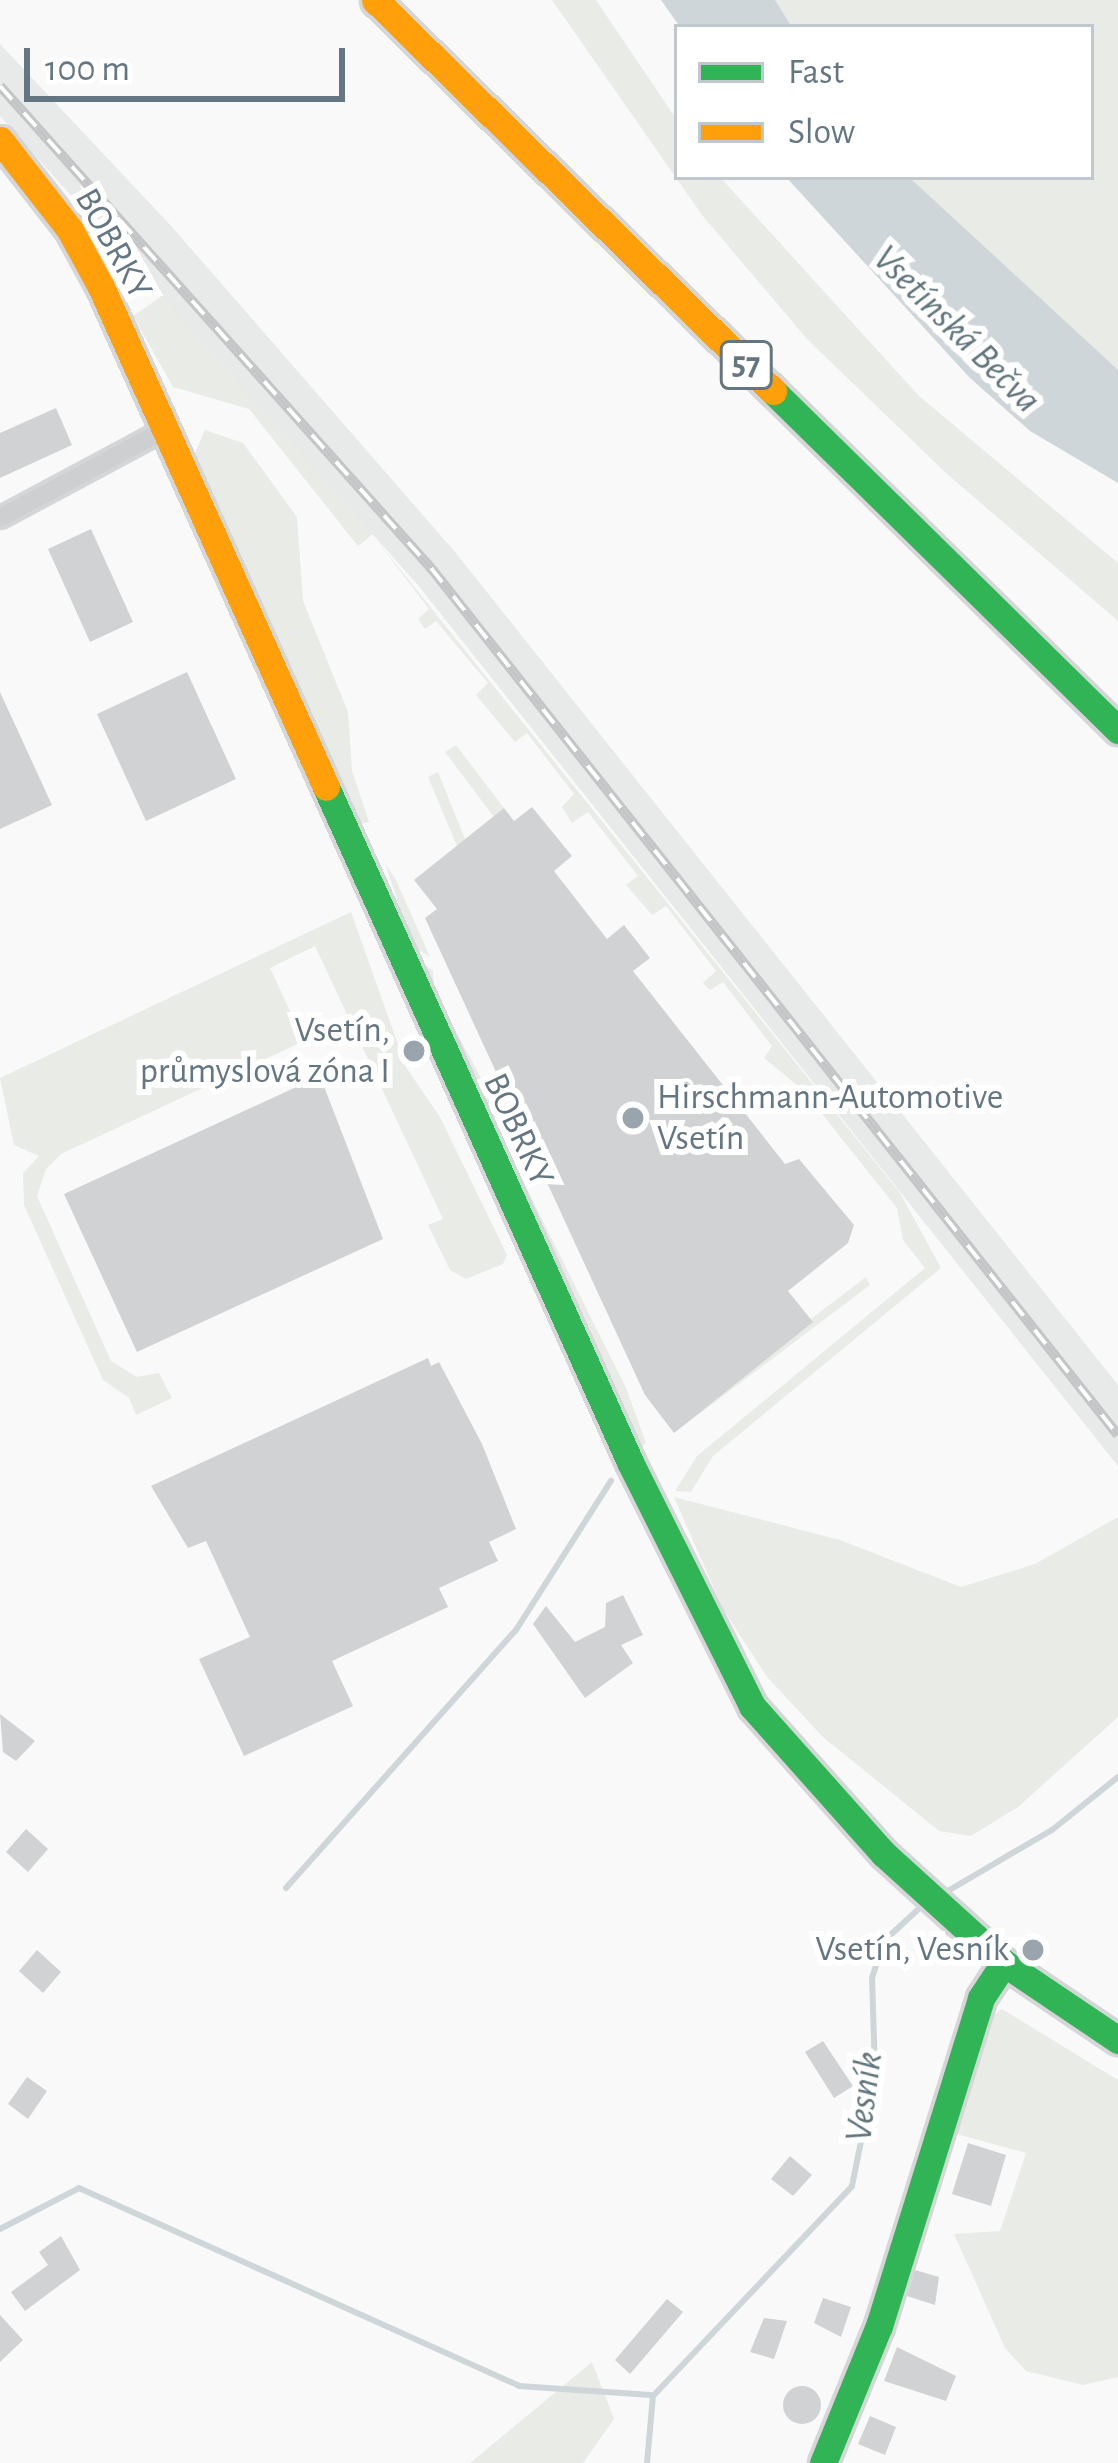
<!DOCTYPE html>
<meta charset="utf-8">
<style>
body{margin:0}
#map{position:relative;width:1118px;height:2463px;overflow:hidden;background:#f9f9f9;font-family:"Alegreya Sans",sans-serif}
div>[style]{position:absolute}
.built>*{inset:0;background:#e8e9e9}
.green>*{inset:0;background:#e8ebe6}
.water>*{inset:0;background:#ced6d9}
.stream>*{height:6px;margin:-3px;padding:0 3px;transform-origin:3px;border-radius:3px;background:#ced6d9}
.building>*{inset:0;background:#d0d2d3}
.round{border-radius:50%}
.roads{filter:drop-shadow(3px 0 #d5d6d7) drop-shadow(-3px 0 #d5d6d7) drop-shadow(0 3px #d5d6d7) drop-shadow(0 -3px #d5d6d7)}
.street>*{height:18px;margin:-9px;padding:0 9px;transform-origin:9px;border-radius:9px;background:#cecfd0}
.fast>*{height:27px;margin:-13.5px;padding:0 13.5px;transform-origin:13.5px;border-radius:13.5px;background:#30b455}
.slow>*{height:27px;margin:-13.5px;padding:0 13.5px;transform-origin:13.5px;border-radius:13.5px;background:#ff9f0a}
.rail>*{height:10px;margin-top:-5px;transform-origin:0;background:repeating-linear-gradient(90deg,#fff 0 18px,#c3c5c6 0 36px);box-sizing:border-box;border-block:3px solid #c3c5c6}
.dots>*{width:33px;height:33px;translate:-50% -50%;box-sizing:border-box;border:6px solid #fff;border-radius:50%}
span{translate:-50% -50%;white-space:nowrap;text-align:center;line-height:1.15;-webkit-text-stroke:12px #fff;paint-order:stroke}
.shield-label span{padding:3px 9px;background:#fff;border:3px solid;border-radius:9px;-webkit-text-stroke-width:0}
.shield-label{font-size:33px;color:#657683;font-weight:700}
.street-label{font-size:36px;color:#657683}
.poi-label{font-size:36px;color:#657683}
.right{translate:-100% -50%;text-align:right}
.left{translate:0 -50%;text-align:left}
.water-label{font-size:39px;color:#60757c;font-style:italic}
.legend{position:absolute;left:674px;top:24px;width:420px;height:156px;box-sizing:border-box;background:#fff;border:3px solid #c1c8cd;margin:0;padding:15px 21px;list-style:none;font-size:36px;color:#657683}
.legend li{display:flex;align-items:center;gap:24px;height:60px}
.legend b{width:60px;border:3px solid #c1c8cd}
.scale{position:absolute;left:24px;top:48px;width:321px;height:54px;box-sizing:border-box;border:6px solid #657683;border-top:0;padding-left:15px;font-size:36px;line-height:42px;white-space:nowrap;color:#657683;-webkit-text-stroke:9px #fff;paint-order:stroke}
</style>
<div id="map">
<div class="built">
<i style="clip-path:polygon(0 44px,173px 228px,455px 552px,1118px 1385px,1118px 1466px,417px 584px,0 116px)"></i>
</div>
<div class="green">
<i style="clip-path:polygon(552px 0,596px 0,677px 120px,677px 177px,720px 177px,919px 396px,1118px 563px,1118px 621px,946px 473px,807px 339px,702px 215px)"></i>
<i style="clip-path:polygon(775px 0,1118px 0,1118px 371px,909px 177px,1091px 177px,1091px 27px,792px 27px)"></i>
<i style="clip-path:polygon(162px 296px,373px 534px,358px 546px,249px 409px,173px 387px,133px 316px)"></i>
<i style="clip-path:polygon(205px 430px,243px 443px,297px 517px,303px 601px,348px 712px,352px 771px,369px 822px,361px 824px,324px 767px,194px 455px)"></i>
<i style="clip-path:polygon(375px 538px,900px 1193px,941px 1268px,713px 1456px,691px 1492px,675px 1491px,697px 1456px,925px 1268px,903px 1240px,897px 1208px,803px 1090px,764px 1058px,772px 1046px,723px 982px,710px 990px,703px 983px,716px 971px,666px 906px,652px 915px,626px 885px,638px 876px,588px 812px,572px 823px,562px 807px,574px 794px,527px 733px,515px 742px,476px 695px,488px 683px,436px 621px,425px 629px,418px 619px,429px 609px)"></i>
<i style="clip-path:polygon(456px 745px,504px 808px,494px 817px,445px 752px)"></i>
<i style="clip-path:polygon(438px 772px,465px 839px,457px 846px,428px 777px)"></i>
<i style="clip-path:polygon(385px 863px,396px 880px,430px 957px,412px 945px)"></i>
<i style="clip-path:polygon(351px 912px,406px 1067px,440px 1117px,507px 1255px,503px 1264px,466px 1279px,450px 1270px,428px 1225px,443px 1219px,315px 946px,270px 968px,304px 1041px,61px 1154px,46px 1169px,37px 1196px,111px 1361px,137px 1377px,159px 1373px,172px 1398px,136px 1415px,129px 1398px,103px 1380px,24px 1205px,23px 1173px,39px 1156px,14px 1145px,0 1078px)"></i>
<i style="clip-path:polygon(412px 954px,433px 971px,434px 991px,495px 1104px,498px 1131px,626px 1388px,646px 1443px,635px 1451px)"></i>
<i style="clip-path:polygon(866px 1277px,870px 1285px,674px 1433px,811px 1319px)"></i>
<i style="clip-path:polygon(674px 1497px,840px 1540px,961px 1587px,1035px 1564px,1118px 1517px,1118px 1717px,1018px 1807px,971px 1836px,939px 1831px,823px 1737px,767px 1677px,723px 1609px)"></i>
<i style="clip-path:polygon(1002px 2009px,1118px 2080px,1118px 2377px,1083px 2385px,1026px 2371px,1005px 2348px,954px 2234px,1000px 2231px,1026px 2153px,949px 2132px,984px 2022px)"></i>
<i style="clip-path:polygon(592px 2362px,614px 2419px,583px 2463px,470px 2463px)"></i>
</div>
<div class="water">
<i style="clip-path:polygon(661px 0,775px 0,792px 27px,680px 27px)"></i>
<i style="clip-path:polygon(786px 177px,909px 177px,1118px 370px,1118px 483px,1030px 431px,969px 377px)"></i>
</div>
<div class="stream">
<i style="left:286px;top:1888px;width:346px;rotate:-48.3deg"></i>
<i style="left:516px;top:1630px;width:177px;rotate:-57.5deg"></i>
<i style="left:941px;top:1895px;width:129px;rotate:-30.4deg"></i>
<i style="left:1052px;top:1830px;width:85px;rotate:-38.8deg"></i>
<i style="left:0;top:2229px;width:89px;rotate:-27.4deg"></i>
<i style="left:79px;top:2188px;width:482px;rotate:24.2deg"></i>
<i style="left:519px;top:2386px;width:132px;rotate:3.9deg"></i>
<i style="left:647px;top:2463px;width:67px;rotate:-84.9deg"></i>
<i style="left:653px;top:2396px;width:289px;rotate:-46.5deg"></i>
<i style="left:852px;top:2186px;width:116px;rotate:-78.6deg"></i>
<i style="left:875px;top:2072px;width:94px;rotate:-91.8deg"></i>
<i style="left:872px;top:1978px;width:39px;rotate:-72deg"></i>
<i style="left:884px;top:1941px;width:54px;rotate:-42.8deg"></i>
</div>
<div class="building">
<i style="clip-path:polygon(56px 408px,72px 445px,0 478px,0 433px)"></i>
<i style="clip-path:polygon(91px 529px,133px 622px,90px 642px,48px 549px)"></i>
<i style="clip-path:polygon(187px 672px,236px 779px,146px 821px,97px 714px)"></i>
<i style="clip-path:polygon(0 692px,52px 805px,0 829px)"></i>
<i style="clip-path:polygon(532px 807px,572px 856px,554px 871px,607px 939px,624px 925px,650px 958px,633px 971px,785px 1164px,799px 1159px,854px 1225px,848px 1243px,788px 1291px,813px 1322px,674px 1433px,645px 1395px,425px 918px,437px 909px,414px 880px,504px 808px,514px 821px)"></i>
<i style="clip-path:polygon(320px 1076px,383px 1239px,137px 1352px,64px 1194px)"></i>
<i style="clip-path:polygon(428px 1358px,431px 1366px,439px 1362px,482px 1444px,516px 1529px,489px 1542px,498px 1561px,439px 1588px,448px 1607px,332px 1661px,353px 1706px,244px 1756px,199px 1659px,250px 1637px,206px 1541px,188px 1548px,151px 1486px)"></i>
<i style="clip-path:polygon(623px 1595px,643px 1635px,621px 1645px,633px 1663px,585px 1698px,533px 1624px,546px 1606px,575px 1642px,605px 1627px,606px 1603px)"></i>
<i style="clip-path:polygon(0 1714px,35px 1741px,16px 1761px,3px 1752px)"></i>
<i style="clip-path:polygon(26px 1829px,48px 1849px,28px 1872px,6px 1852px)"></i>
<i style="clip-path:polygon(37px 1950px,61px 1972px,43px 1993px,19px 1971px)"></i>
<i style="clip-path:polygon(823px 2041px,853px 2086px,834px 2098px,805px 2052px)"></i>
<i style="clip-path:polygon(27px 2077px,47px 2091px,28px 2119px,8px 2104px)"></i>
<i style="clip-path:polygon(968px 2143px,1006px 2155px,991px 2206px,952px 2194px)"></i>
<i style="clip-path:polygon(790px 2156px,812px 2175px,793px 2196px,771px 2179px)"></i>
<i style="clip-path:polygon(61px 2236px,80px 2270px,25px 2311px,11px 2292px,48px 2265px,39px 2252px)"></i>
<i style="clip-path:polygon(915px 2270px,939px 2277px,935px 2305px,907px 2296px)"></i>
<i style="clip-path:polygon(823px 2298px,851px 2307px,841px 2337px,814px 2323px)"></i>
<i style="clip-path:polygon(667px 2299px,683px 2312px,630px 2374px,615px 2360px)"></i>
<i style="clip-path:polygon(0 2315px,23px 2340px,0 2362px)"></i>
<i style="clip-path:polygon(764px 2318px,787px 2321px,774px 2359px,750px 2352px)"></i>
<i style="clip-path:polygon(897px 2347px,956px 2376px,946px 2401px,884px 2381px)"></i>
<i class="round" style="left:783px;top:2386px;width:38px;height:38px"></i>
<i style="clip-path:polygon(870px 2416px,896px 2427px,885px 2455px,858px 2444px)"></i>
</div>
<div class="roads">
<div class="street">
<i style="left:0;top:518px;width:186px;rotate:-28.2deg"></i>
</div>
<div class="fast">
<i style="left:773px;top:391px;width:484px;rotate:44.5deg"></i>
<i style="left:326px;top:787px;width:740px;rotate:65.75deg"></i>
<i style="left:630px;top:1462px;width:273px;rotate:63.4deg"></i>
<i style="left:752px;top:1706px;width:198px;rotate:48.3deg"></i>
<i style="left:884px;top:1854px;width:162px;rotate:42.2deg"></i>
<i style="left:1004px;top:1963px;width:138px;rotate:34deg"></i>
<i style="left:823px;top:2463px;width:148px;rotate:-67.8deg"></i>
<i style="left:879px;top:2326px;width:343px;rotate:-72.7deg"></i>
<i style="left:981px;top:1998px;width:42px;rotate:-56.7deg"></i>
</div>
<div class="slow">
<i style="left:375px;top:0;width:558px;rotate:44.49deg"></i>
<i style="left:0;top:140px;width:114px;rotate:52.1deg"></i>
<i style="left:70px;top:230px;width:65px;rotate:61.5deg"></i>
<i style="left:101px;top:287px;width:548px;rotate:65.77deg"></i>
</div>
</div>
<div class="rail">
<i style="left:0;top:86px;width:647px;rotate:48.2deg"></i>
<i style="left:431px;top:568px;width:1106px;rotate:51.61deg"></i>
</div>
<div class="dots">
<i style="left:414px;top:1051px;background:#99a4ac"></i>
<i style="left:633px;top:1118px;background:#99a4ac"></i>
<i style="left:1033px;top:1950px;background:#99a4ac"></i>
</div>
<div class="shield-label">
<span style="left:746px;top:365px">57</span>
</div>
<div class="street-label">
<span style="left:113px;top:244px;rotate:61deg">BOBRKY</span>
<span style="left:518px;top:1130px;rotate:65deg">BOBRKY</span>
</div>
<div class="poi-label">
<span class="right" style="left:390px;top:1051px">Vsetín,<br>průmyslová zóna I</span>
<span class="left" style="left:657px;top:1118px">Hirschmann-Automotive<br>Vsetín</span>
<span class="right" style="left:1009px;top:1950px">Vsetín, Vesník</span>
</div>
<div class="water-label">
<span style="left:956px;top:330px;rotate:45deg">Vsetínská Bečva</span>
<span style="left:865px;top:2097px;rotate:-83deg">Vesník</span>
</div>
<ul class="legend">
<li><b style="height:15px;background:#30b455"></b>Fast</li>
<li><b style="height:15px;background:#ff9f0a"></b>Slow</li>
</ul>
<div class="scale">100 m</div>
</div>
